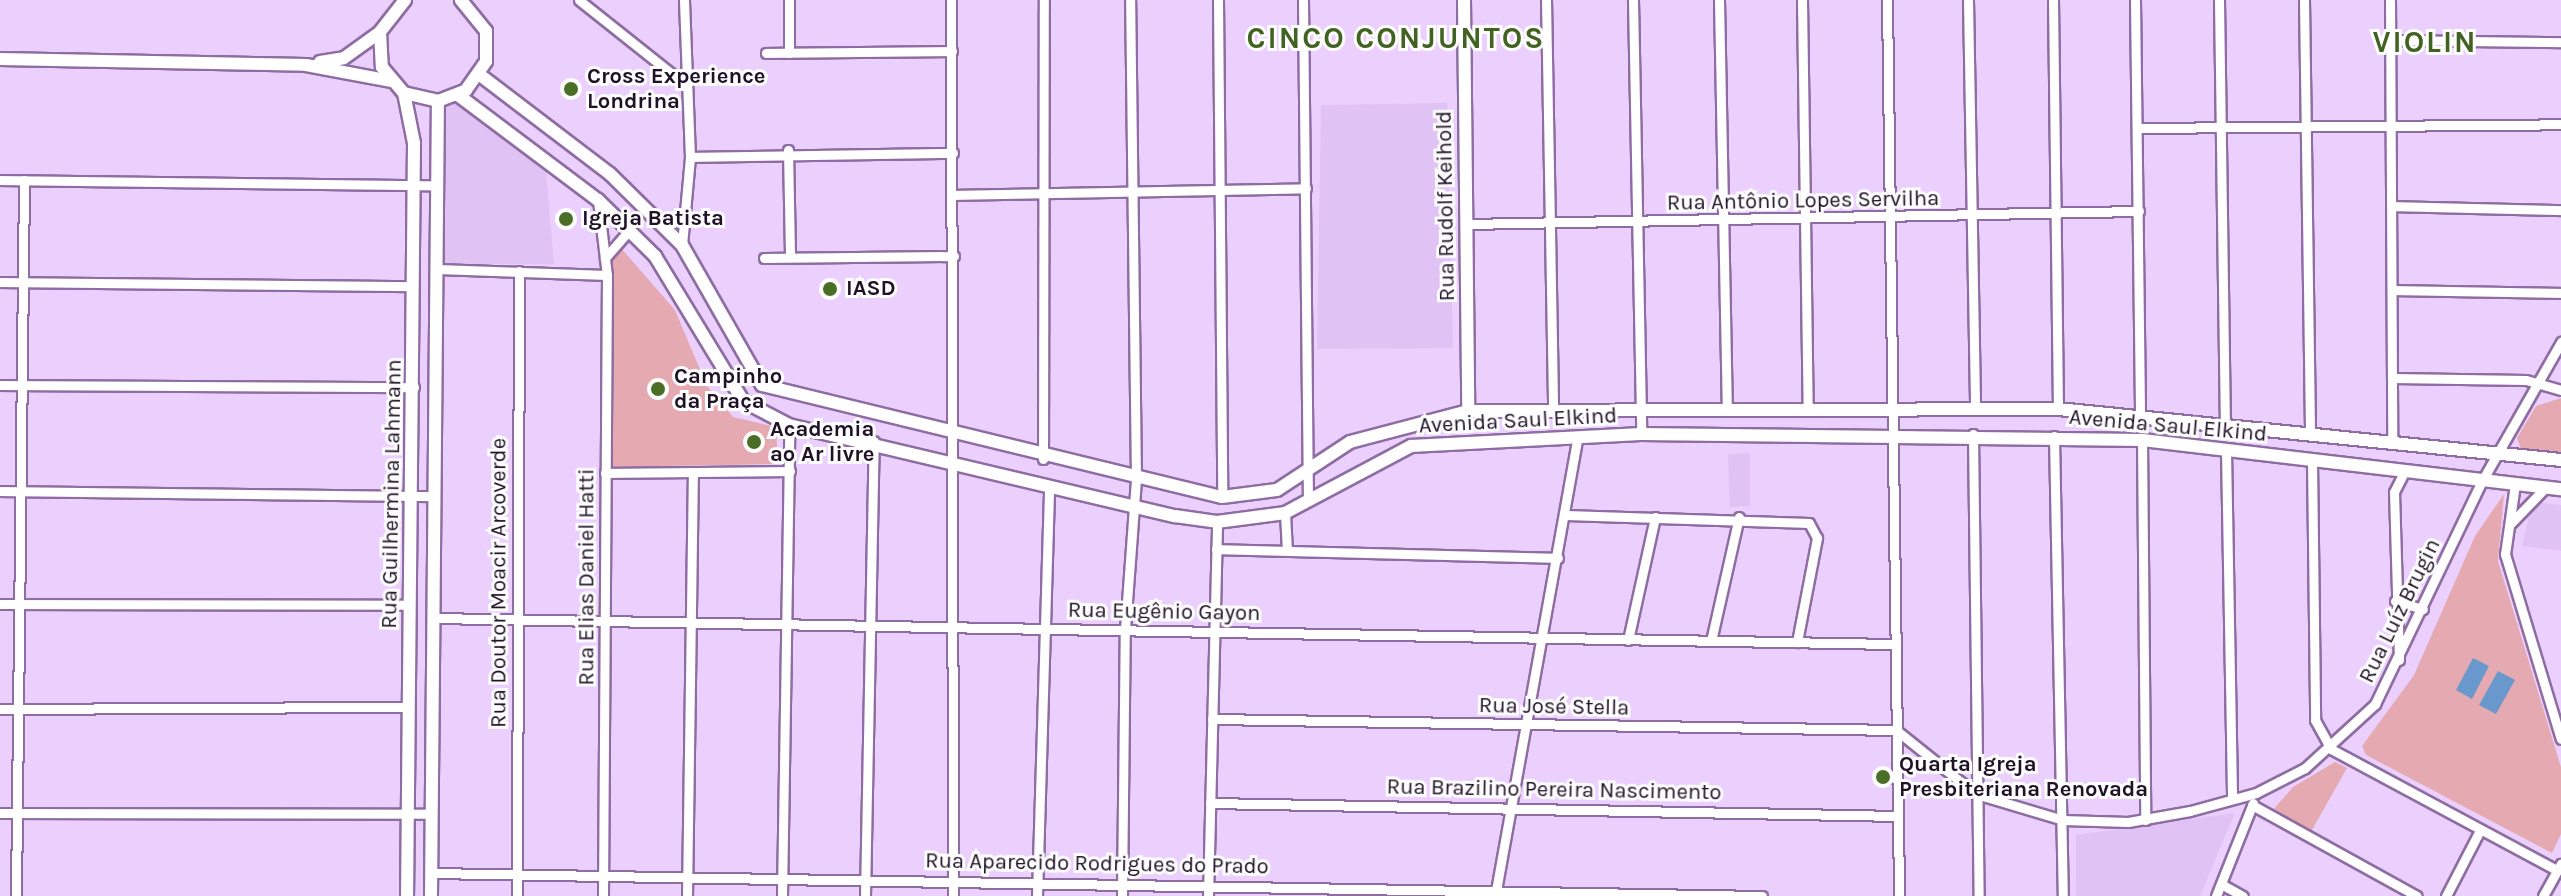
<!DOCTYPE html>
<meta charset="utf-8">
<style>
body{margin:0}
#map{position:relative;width:2561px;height:896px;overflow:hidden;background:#ebd0fe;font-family:Karla,sans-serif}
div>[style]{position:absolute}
.built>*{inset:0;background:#e0c2f5}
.green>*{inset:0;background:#e5aab1}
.water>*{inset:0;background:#6999cc}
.roads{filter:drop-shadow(2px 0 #8e6da2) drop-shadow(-2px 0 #8e6da2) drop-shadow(0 2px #8e6da2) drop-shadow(0 -2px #8e6da2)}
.street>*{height:9px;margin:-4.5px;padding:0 4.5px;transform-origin:4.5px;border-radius:4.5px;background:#fff}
.secondary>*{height:12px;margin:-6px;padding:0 6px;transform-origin:6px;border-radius:6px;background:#fff}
.dots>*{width:22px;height:22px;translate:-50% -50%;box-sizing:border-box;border:4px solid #fdfdfd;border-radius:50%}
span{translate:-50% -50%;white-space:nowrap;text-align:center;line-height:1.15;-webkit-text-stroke:6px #fdfdfd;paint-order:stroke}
.poi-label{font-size:22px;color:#1f1227;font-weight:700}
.left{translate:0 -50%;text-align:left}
.street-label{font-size:22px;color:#1f1227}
.district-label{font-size:30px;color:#426221;font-weight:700;letter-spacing:2px}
</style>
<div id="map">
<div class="built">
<i style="clip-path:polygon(458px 102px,546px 170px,554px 264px,444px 264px,443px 104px)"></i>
<i style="clip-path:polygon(1447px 103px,1453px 348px,1317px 349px,1321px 105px)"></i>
<i style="clip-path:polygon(1750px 453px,1750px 506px,1730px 507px,1728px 454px)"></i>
<i style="clip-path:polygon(2532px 502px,2561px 505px,2561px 551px,2522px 546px)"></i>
<i style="clip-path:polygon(2235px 813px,2200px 896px,2076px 896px,2076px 835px)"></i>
</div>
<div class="green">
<i style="clip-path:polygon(620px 247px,675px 310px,707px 386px,733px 417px,776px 427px,778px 464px,611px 467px,612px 250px)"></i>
<i style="clip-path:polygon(2561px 398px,2561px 456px,2522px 452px,2517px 438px,2536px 406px)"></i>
<i style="clip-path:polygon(2504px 494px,2498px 561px,2561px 767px,2561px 834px,2552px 853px,2366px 755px,2362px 746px,2414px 675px,2475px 536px)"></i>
<i style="clip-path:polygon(2335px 762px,2347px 768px,2312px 830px,2272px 811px,2293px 787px)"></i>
</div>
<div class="water">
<i style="clip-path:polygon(2473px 658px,2489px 666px,2472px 699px,2456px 690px)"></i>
<i style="clip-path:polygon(2498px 671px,2515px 680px,2496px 714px,2479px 705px)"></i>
</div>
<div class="roads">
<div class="street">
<i style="left:579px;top:0;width:137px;rotate:38.5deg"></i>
<i style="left:789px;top:0;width:53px;rotate:90deg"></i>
<i style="left:951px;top:0;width:896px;rotate:89.87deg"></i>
<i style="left:1218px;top:0;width:497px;rotate:89.5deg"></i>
<i style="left:1303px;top:0;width:500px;rotate:89.43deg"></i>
<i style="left:1546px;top:0;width:411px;rotate:89deg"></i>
<i style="left:1633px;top:0;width:434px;rotate:88.9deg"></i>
<i style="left:1719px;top:0;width:408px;rotate:88.9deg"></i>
<i style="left:1802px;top:0;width:406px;rotate:89.2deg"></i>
<i style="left:1887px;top:0;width:896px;rotate:89.23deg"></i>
<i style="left:1968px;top:0;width:407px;rotate:89deg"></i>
<i style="left:2053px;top:0;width:409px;rotate:89.3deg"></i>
<i style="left:2135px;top:0;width:414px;rotate:89.3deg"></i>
<i style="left:2219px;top:0;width:421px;rotate:89.2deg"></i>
<i style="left:2304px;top:0;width:432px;rotate:89.2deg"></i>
<i style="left:2390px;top:0;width:441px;rotate:89.7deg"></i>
<i style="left:2390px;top:40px;width:171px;rotate:0.7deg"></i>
<i style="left:766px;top:53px;width:186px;rotate:-0.6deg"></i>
<i style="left:2139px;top:128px;width:422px;rotate:-0.5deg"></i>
<i style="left:788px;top:150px;width:107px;rotate:88.9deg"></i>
<i style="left:690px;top:157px;width:263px;rotate:-0.9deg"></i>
<i style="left:0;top:180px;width:438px;rotate:0.7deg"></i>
<i style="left:954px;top:195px;width:352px;rotate:-1.1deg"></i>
<i style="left:598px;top:200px;width:76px;rotate:83.2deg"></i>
<i style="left:607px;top:275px;width:621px;rotate:90.37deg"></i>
<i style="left:2393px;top:206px;width:168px;rotate:1.4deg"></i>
<i style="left:1467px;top:224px;width:672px;rotate:-1.11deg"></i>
<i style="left:682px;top:245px;width:88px;rotate:-84.8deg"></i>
<i style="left:690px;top:157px;width:157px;rotate:-92.2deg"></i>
<i style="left:605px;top:258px;width:38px;rotate:-49deg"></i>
<i style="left:764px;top:258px;width:190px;rotate:-0.6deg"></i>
<i style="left:437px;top:269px;width:170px;rotate:2deg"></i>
<i style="left:0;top:282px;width:413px;rotate:0.6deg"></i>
<i style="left:2394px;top:290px;width:167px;rotate:1deg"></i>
<i style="left:2393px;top:378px;width:133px;rotate:0.9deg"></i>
<i style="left:2526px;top:380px;width:36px;rotate:16deg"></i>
<i style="left:0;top:385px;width:414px;rotate:0.3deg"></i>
<i style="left:1973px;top:434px;width:462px;rotate:89.3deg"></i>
<i style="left:2054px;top:436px;width:460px;rotate:88.9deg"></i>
<i style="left:2142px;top:440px;width:380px;rotate:89.5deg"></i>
<i style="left:2226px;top:450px;width:348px;rotate:89deg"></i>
<i style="left:1043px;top:459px;width:459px;rotate:-89.9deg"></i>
<i style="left:2312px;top:460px;width:260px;rotate:89.3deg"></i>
<i style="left:2315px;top:720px;width:33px;rotate:61deg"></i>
<i style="left:2331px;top:749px;width:256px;rotate:28.2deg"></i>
<i style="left:605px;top:473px;width:185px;rotate:-0.6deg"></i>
<i style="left:2515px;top:484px;width:71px;rotate:98.1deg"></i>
<i style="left:2505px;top:554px;width:193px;rotate:73.2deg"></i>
<i style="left:0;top:491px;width:434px;rotate:0.7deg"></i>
<i style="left:1285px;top:513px;width:36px;rotate:87deg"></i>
<i style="left:1566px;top:515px;width:243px;rotate:1.9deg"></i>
<i style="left:1809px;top:523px;width:17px;rotate:62deg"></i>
<i style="left:1817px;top:538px;width:106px;rotate:100.9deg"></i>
<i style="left:2511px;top:523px;width:50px;rotate:-45.8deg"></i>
<i style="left:1216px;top:549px;width:342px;rotate:1.5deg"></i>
<i style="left:2395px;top:601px;width:29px;rotate:16deg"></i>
<i style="left:0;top:604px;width:410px;rotate:0.1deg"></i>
<i style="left:433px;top:618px;width:1461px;rotate:1.02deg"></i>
<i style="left:1628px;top:640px;width:126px;rotate:-77.6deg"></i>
<i style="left:1711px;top:641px;width:127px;rotate:-77.3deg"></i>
<i style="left:2399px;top:660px;width:168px;rotate:-91.7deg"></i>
<i style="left:2394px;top:492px;width:25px;rotate:-63deg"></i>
<i style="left:0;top:709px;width:409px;rotate:-0.3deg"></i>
<i style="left:1212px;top:719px;width:684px;rotate:0.92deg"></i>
<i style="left:1896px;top:730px;width:102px;rotate:38.7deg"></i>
<i style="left:1976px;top:794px;width:91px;rotate:16.6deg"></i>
<i style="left:2063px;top:820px;width:65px;rotate:1.8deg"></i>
<i style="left:2128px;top:822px;width:63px;rotate:-10.1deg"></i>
<i style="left:2190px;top:811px;width:68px;rotate:-15.3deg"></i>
<i style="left:2256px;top:793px;width:55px;rotate:-27deg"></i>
<i style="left:2305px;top:768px;width:95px;rotate:-42.4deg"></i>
<i style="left:2375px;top:704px;width:250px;rotate:-64.4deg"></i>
<i style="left:2483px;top:479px;width:158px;rotate:-60.3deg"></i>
<i style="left:1210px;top:803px;width:687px;rotate:1.08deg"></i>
<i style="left:2252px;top:805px;width:188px;rotate:28.9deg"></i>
<i style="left:0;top:813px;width:432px;rotate:0.1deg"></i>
<i style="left:431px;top:873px;width:1331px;rotate:0.99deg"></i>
<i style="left:2221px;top:884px;width:25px;rotate:29deg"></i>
<i style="left:16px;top:896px;width:716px;rotate:-89.36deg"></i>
<i style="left:517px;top:896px;width:625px;rotate:-89.82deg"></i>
<i style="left:687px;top:896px;width:424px;rotate:-89.2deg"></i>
<i style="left:782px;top:896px;width:471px;rotate:-89.1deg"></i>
<i style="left:865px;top:896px;width:455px;rotate:-88.9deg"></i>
<i style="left:1037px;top:896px;width:409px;rotate:-88.3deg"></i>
<i style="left:1122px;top:896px;width:267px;rotate:-89.4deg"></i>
<i style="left:1125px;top:629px;width:149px;rotate:-85.8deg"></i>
<i style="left:1136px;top:480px;width:480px;rotate:-90.7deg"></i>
<i style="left:1208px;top:896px;width:374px;rotate:-88.6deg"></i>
<i style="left:1495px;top:896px;width:467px;rotate:-79.8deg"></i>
<i style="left:2216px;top:896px;width:100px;rotate:-68.3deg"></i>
<i style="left:2446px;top:896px;width:74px;rotate:-62.7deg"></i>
<i style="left:2543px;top:896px;width:37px;rotate:-61deg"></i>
</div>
<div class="secondary">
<i style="left:405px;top:0;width:41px;rotate:128deg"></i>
<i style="left:380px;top:32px;width:35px;rotate:87deg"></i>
<i style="left:382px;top:67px;width:34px;rotate:50deg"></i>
<i style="left:404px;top:93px;width:35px;rotate:13deg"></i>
<i style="left:438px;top:101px;width:30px;rotate:-21deg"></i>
<i style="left:466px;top:90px;width:35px;rotate:-55deg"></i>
<i style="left:486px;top:61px;width:30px;rotate:-90deg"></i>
<i style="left:486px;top:31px;width:40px;rotate:-129deg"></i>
<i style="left:1464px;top:0;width:411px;rotate:89.4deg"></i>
<i style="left:0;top:59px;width:306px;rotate:1.1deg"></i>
<i style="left:306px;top:65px;width:86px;rotate:10.7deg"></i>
<i style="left:320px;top:62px;width:24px;rotate:-9deg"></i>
<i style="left:344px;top:58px;width:44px;rotate:-35.8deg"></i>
<i style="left:480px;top:75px;width:163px;rotate:37.3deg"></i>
<i style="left:610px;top:174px;width:101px;rotate:44.6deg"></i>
<i style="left:682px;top:245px;width:161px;rotate:60.3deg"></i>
<i style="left:762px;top:385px;width:473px;rotate:13.7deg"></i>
<i style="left:1222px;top:497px;width:55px;rotate:-7.3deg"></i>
<i style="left:1277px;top:490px;width:87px;rotate:-33.3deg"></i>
<i style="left:1350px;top:442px;width:122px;rotate:-14.7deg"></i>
<i style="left:1468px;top:411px;width:590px;rotate:-0.19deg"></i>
<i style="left:2058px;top:409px;width:506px;rotate:5.79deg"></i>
<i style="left:404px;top:93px;width:51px;rotate:78.7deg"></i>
<i style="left:414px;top:143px;width:753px;rotate:90.53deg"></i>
<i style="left:458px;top:95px;width:175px;rotate:36.9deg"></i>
<i style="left:598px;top:200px;width:80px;rotate:44.5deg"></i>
<i style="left:655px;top:256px;width:170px;rotate:58.7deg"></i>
<i style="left:743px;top:401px;width:52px;rotate:27.6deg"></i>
<i style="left:789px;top:425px;width:397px;rotate:13.3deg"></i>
<i style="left:1175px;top:516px;width:42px;rotate:8.1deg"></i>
<i style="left:1217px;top:522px;width:69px;rotate:-7.5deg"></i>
<i style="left:1285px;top:513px;width:143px;rotate:-28deg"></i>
<i style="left:1411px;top:446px;width:230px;rotate:-3deg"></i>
<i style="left:1641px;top:434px;width:501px;rotate:0.69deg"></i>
<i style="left:2142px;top:440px;width:422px;rotate:6.7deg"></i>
<i style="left:431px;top:896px;width:795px;rotate:-89.5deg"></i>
</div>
</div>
<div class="dots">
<i style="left:571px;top:89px;background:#4a6e26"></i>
<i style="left:566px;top:219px;background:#4a6e26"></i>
<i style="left:830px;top:289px;background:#4a6e26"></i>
<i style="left:658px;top:389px;background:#4a6e26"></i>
<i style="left:754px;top:442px;background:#4a6e26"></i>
<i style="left:1883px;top:777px;background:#4a6e26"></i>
</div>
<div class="poi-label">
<span class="left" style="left:587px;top:89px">Cross Experience<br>Londrina</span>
<span class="left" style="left:582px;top:219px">Igreja Batista</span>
<span class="left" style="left:846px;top:289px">IASD</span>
<span class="left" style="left:674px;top:389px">Campinho<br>da Praça</span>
<span class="left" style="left:770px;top:442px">Academia<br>ao Ar livre</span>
<span class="left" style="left:1899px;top:777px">Quarta Igreja<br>Presbiteriana Renovada</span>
</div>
<div class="street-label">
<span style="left:1803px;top:201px;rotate:-1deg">Rua Antônio Lopes Servilha</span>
<span style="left:1446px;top:206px;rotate:-91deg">Rua Rudolf Keihold</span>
<span style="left:1518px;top:421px;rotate:-3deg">Avenida Saul Elkind</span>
<span style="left:2168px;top:426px;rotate:5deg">Avenida Saul Elkind</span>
<span style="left:392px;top:494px;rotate:-89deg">Rua Guilhermina Lahmann</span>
<span style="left:587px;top:577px;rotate:-90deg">Rua Elias Daniel Hatti</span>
<span style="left:499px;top:583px;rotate:-90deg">Rua Doutor Moacir Arcoverde</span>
<span style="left:2400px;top:611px;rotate:-64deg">Rua Luíz Brugin</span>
<span style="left:1164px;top:612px;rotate:1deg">Rua Eugênio Gayon</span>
<span style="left:1554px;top:707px;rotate:1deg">Rua José Stella</span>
<span style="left:1554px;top:790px;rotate:1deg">Rua Brazilino Pereira Nascimento</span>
<span style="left:1097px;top:864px;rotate:1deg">Rua Aparecido Rodrigues do Prado</span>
</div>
<div class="district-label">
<span style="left:1396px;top:38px">CINCO CONJUNTOS</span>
<span style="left:2425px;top:42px">VIOLIN</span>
</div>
</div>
